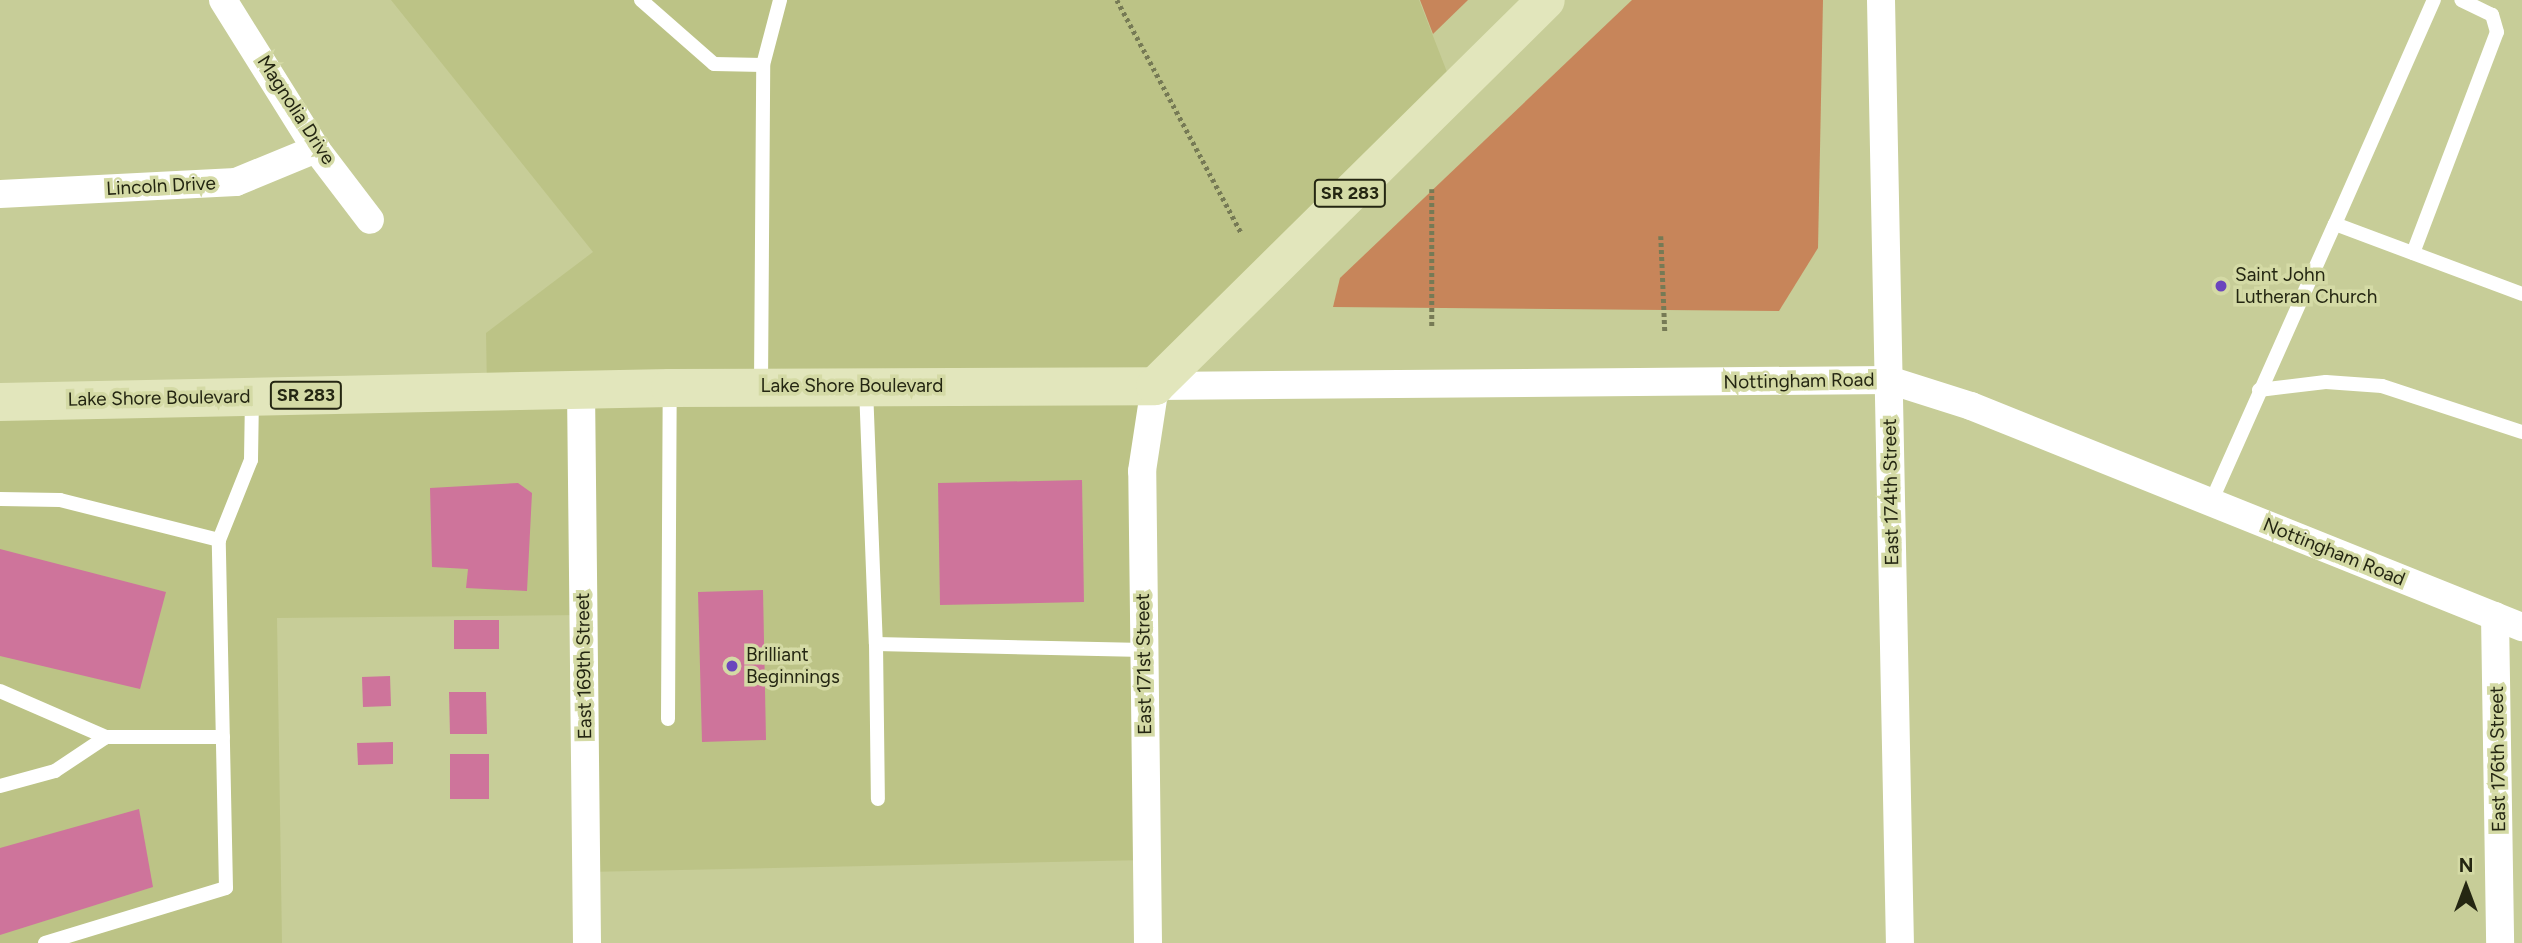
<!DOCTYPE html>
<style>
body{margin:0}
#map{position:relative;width:2522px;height:943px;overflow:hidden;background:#c7cd98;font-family:Figtree,sans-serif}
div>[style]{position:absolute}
.built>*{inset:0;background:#bcc386}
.green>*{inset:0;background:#c7855a}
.building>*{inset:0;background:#ce749b}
.path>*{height:4.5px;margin-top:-2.25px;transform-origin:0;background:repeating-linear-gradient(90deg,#767a55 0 3.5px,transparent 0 7px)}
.service>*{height:14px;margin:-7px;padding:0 7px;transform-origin:7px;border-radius:7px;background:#fff}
.minor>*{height:28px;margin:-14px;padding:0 14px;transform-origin:14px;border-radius:14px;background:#fff}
.primary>*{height:38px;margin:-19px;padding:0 19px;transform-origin:19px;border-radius:19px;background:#e2e6bc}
.dots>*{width:19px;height:19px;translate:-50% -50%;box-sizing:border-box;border:4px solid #d4daa5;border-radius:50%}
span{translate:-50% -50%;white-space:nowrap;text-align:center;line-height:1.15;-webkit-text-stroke:7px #d4daa5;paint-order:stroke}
.shield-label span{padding:2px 5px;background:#d4daa5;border:2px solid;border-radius:5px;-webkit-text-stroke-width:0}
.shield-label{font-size:18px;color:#242612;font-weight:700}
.street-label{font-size:19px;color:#242612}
.poi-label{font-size:19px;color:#242612}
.left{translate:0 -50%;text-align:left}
.north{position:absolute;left:2431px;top:852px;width:70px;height:70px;-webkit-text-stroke:5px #d4daa5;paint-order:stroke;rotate:0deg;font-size:19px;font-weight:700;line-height:28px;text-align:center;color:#242612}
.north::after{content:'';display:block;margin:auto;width:24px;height:32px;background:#242612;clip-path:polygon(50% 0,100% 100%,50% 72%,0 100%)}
</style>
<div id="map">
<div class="built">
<i style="clip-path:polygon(391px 0,1419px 0,1454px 90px,1155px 386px,1147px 860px,586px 872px,583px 615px,277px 618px,282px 943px,0 943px,0 402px,487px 390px,486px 333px,593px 252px)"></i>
</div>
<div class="green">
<i style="clip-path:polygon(1420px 0,1468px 0,1433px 34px)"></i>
<i style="clip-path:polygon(1632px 0,1823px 0,1818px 248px,1779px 311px,1333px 307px,1340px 278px)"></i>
</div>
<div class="building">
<i style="clip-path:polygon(1082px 480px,1084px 602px,940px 605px,938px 483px)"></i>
<i style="clip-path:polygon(518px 483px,532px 493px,527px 591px,466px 588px,468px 569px,432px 567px,430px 488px)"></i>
<i style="clip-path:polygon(0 549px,166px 592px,140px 689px,0 656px)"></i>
<i style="clip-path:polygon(763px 590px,766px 740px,702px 742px,698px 592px)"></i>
<i style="clip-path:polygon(454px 620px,499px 620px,499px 649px,454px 649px)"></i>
<i style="clip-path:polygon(390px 676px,391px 706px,363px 707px,362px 677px)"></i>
<i style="clip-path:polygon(449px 692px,486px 692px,487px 734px,450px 734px)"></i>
<i style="clip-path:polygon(393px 742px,393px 764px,358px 765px,357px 743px)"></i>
<i style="clip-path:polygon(450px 754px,489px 754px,489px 799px,450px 799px)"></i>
<i style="clip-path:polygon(139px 809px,153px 887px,0 935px,0 848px)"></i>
</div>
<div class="path">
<i style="left:1117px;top:0;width:263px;rotate:61.9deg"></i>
<i style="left:1432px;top:189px;width:138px;rotate:90deg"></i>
<i style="left:1661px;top:236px;width:95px;rotate:87.6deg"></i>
</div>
<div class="service">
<i style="left:641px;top:0;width:97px;rotate:41.2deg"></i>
<i style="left:714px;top:64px;width:49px;rotate:1.2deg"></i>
<i style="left:2335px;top:224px;width:245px;rotate:-66.2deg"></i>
<i style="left:2413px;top:253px;width:236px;rotate:-69.2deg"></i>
<i style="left:2497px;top:32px;width:18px;rotate:-106deg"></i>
<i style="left:2492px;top:15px;width:34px;rotate:-154deg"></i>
<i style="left:761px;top:385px;width:320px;rotate:-89.6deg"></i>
<i style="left:763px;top:65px;width:67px;rotate:-75.3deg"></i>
<i style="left:866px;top:388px;width:256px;rotate:87.8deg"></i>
<i style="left:876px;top:644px;width:268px;rotate:1.3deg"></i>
<i style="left:2259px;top:390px;width:67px;rotate:-6.8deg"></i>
<i style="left:2326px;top:382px;width:56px;rotate:4.1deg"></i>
<i style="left:2382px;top:386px;width:147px;rotate:18.2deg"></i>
<i style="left:0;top:499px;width:60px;rotate:1deg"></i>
<i style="left:60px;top:500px;width:164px;rotate:14.1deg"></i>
<i style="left:2211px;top:502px;width:304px;rotate:-66deg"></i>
<i style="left:2335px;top:224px;width:200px;rotate:20.5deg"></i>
<i style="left:876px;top:644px;width:155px;rotate:89.3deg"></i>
<i style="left:0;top:691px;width:116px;rotate:23.5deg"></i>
<i style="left:106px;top:737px;width:117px"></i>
<i style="left:668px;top:719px;width:330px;rotate:-89.7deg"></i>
<i style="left:0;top:786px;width:57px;rotate:-15.3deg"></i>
<i style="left:55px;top:771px;width:61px;rotate:-33.7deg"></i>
<i style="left:45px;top:943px;width:189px;rotate:-16.9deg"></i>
<i style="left:226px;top:888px;width:348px;rotate:-91.2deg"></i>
<i style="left:219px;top:540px;width:86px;rotate:-68.2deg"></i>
<i style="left:251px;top:460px;width:61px;rotate:-89.1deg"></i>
</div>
<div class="minor">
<i style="left:223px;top:0;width:176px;rotate:58deg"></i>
<i style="left:316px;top:149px;width:89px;rotate:52.7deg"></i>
<i style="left:1881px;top:0;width:943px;rotate:88.85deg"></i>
<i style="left:0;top:194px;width:236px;rotate:-2.9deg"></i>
<i style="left:236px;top:182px;width:87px;rotate:-22.4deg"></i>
<i style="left:581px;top:389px;width:554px;rotate:89.38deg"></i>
<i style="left:2495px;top:616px;width:327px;rotate:89.1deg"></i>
<i style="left:1148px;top:943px;width:472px;rotate:-90.7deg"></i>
<i style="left:1142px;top:471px;width:86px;rotate:-81.3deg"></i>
<i style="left:1155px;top:386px;width:734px;rotate:-0.47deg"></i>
<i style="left:1889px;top:380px;width:86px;rotate:17.6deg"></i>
<i style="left:1971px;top:406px;width:594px;rotate:21.86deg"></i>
</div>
<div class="primary">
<i style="left:0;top:402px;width:670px;rotate:-1.2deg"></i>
<i style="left:670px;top:388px;width:485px;rotate:-0.2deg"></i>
<i style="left:1155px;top:386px;width:549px;rotate:-44.63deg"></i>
</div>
<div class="dots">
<i style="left:2221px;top:286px;background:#6b45bd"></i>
<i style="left:732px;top:666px;background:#6b45bd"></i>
</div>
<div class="shield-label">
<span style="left:1350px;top:193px">SR 283</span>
<span style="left:306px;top:395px">SR 283</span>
</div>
<div class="street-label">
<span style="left:296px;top:110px;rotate:57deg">Magnolia Drive</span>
<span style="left:161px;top:186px;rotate:-3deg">Lincoln Drive</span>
<span style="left:1799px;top:381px;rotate:-1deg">Nottingham Road</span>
<span style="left:852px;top:386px">Lake Shore Boulevard</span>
<span style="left:159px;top:398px;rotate:-1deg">Lake Shore Boulevard</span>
<span style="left:1891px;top:492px;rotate:-91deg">East 174th Street</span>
<span style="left:2334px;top:552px;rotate:22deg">Nottingham Road</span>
<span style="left:1144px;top:664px;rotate:-91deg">East 171st Street</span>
<span style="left:584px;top:666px;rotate:-91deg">East 169th Street</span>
<span style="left:2498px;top:759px;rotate:-91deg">East 176th Street</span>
</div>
<div class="poi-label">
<span class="left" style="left:2235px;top:286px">Saint John<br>Lutheran Church</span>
<span class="left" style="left:746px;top:666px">Brilliant<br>Beginnings</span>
</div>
<div class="north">N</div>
</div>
